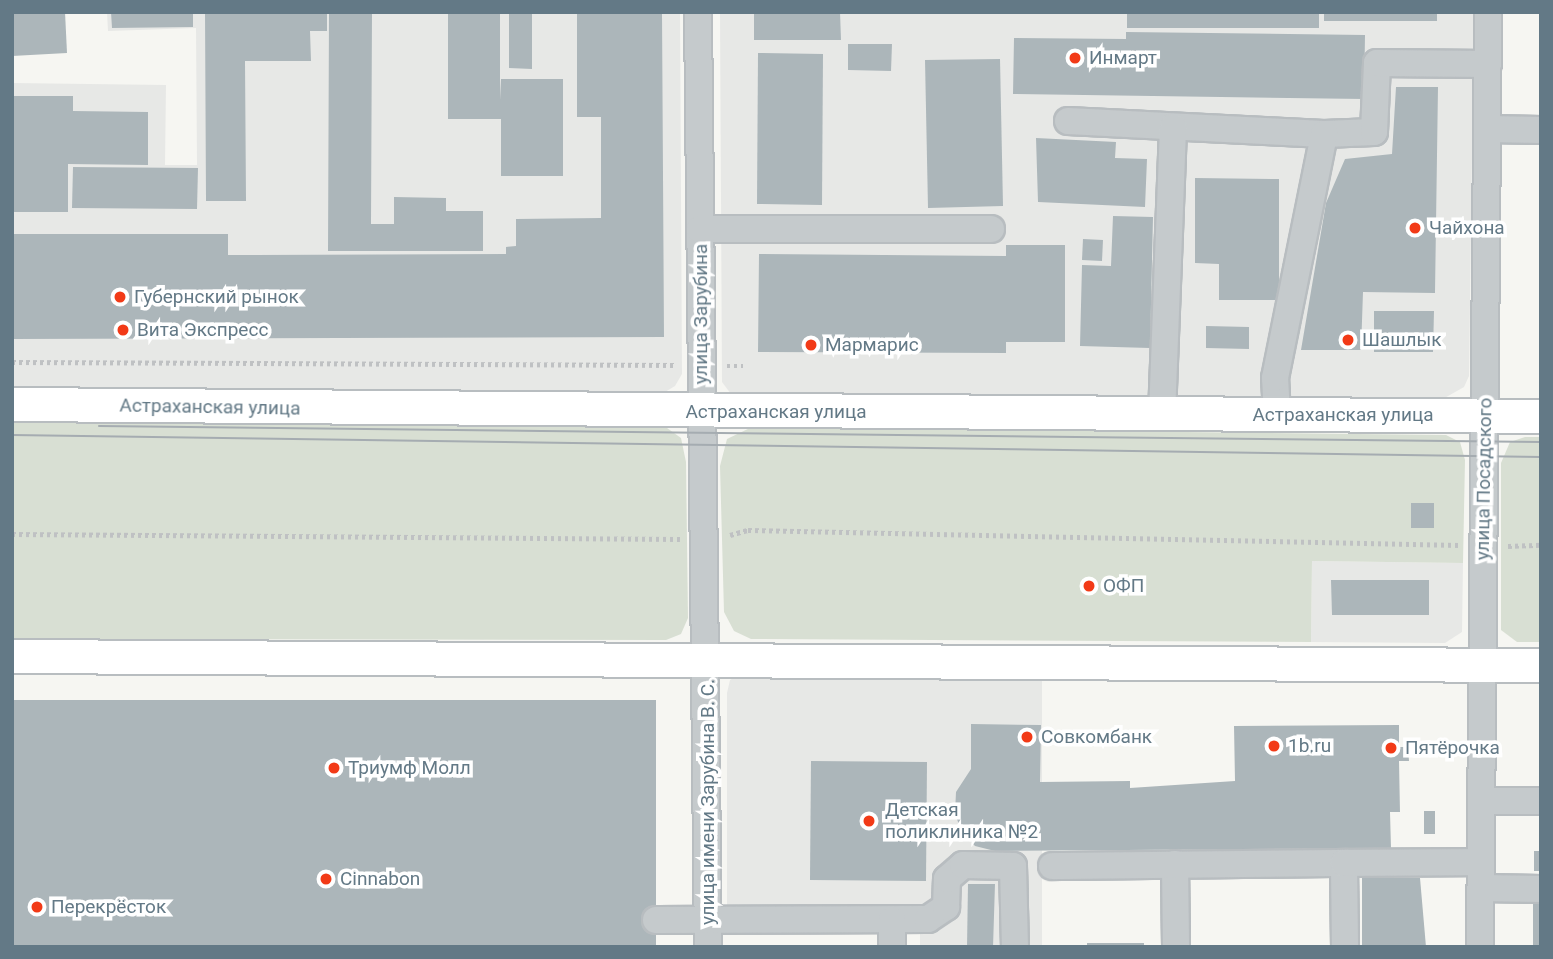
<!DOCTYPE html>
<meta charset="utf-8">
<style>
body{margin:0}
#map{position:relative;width:1553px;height:959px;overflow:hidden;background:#f6f6f2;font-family:Roboto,sans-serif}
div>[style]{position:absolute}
.built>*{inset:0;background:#e7e8e6}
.green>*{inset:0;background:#d8dfd3}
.building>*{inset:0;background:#acb6ba}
.path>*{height:4.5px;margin-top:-2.25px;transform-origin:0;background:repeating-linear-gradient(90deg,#bfc1c3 0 3.5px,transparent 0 7px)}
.roads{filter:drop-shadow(2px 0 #b8bdc0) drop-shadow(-2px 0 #b8bdc0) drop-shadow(0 2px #b8bdc0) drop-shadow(0 -2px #b8bdc0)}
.minor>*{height:26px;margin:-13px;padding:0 13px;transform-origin:13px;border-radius:13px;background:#c5cacc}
.major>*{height:33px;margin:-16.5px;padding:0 16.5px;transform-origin:16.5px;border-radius:16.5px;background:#fff}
.tram>*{height:2px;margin:-1px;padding:0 1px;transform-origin:1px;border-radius:1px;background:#a5acb1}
.dots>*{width:19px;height:19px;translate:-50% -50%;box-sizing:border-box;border:4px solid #fff;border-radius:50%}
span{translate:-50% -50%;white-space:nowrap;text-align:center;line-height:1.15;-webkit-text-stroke:7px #fff;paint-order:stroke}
.poi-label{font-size:19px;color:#637986}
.left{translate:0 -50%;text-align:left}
.street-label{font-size:19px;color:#637986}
.frame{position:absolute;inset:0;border:14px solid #637986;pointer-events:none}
</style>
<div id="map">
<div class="built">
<i style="clip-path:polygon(107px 12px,680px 12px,682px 374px,675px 386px,665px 392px,12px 387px,12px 83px,166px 85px,165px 165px,197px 165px,196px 28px,108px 31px)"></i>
<i style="clip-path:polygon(720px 12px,1474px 12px,1469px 376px,1464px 387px,1441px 400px,731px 394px,722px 382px)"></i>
<i style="clip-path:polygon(1312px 561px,1463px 563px,1462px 632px,1445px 643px,1311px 642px)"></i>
<i style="clip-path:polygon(742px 673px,1042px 675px,1042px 947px,920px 947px,920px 917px,727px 915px,727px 693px,730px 680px)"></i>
</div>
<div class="green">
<i style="clip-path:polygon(12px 420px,667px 428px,681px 438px,686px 462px,688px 618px,681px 634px,666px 640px,12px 639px)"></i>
<i style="clip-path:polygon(752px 427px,1446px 435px,1460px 442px,1465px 460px,1463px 563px,1312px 561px,1311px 642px,751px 639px,734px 631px,724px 612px,720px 466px,727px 439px)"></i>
<i style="clip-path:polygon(1525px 437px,1541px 437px,1541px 642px,1517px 642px,1501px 630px,1501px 463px,1510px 442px)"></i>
</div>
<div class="building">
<i style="clip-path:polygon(12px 12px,65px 12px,67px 53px,12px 56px)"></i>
<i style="clip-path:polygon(111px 12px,193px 12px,193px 27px,112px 28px)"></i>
<i style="clip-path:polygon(205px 12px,327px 12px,327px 31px,310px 31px,311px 61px,245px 61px,246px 201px,206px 201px)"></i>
<i style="clip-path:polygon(329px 12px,372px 12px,371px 224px,394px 224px,394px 197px,446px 198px,446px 211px,483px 211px,483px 251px,328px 251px)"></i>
<i style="clip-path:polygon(448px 12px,500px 12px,500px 100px,501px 79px,563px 79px,563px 176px,501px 176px,501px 119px,448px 119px)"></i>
<i style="clip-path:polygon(509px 12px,532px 12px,532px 69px,509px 68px)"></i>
<i style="clip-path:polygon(577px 12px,662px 12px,664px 337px,12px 339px,12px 234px,228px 234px,228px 255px,506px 254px,506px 247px,516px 246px,516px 219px,601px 218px,601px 117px,577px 117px)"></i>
<i style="clip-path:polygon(754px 12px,840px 12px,841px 40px,754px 40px)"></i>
<i style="clip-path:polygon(1127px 12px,1319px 12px,1319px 28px,1127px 28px)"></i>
<i style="clip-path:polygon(1324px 12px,1437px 12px,1437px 21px,1324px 21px)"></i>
<i style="clip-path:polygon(1126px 32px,1365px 35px,1364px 99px,1013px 94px,1014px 38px,1126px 39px)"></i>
<i style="clip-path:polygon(848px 44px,892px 44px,891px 71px,848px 70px)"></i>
<i style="clip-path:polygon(758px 53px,823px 54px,822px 205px,757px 204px)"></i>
<i style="clip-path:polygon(1000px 59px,1003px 206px,928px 208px,925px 60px)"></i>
<i style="clip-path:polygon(1396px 87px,1438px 87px,1435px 293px,1363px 292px,1361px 350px,1301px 350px,1326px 203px,1345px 159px,1392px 154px)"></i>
<i style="clip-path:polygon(12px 96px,73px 96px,73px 111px,148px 112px,148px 165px,68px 164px,68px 212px,12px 212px)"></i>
<i style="clip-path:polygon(1036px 138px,1116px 142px,1115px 158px,1147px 159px,1145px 207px,1038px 202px)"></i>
<i style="clip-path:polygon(73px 167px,198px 168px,197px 209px,72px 208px)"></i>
<i style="clip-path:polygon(1195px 178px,1279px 179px,1279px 300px,1219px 300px,1219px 264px,1195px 263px)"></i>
<i style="clip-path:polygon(1113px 216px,1153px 217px,1150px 348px,1080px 346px,1082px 265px,1111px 266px)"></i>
<i style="clip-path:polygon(1083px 239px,1103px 240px,1102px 261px,1082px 260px)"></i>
<i style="clip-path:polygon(1006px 245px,1065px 245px,1065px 342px,1006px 342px,1006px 353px,758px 352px,759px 254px,1006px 256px)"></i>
<i style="clip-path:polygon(1374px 311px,1434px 311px,1433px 352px,1374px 352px)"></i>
<i style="clip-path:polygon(1206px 326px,1249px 327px,1249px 349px,1206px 348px)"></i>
<i style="clip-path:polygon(1411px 503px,1434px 503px,1434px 528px,1411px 528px)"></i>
<i style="clip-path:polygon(1331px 580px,1429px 580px,1429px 615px,1332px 615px)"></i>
<i style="clip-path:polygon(12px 700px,656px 700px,656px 947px,12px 947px)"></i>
<i style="clip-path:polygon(971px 724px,1041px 725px,1040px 782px,1130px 781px,1130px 788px,1235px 781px,1234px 726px,1399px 725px,1399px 747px,1408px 747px,1409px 761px,1399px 761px,1400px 812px,1390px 812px,1391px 848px,995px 851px,975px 846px,961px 831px,955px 813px,956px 792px,971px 769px)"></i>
<i style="clip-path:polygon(811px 761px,927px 762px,926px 881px,810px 880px)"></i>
<i style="clip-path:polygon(1424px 811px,1435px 811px,1435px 834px,1424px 834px)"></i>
<i style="clip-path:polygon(1534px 851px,1541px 851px,1541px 871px,1534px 871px)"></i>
<i style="clip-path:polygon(1362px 878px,1420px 878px,1426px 947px,1362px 947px)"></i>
<i style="clip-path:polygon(968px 884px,995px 884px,993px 947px,967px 947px)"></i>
<i style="clip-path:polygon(1533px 901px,1541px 901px,1541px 947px,1533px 947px)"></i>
<i style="clip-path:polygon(1087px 943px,1144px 943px,1144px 947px,1087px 947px)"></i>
</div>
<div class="path">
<i style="left:12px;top:362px;width:664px;rotate:0.26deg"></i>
<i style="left:727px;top:366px;width:16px"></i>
<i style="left:12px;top:534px;width:668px;rotate:0.43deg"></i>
<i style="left:730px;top:535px;width:19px;rotate:-16deg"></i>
<i style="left:748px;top:530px;width:711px;rotate:1.21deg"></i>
<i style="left:1508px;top:546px;width:33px;rotate:-2deg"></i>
</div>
<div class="roads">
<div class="minor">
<i style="left:698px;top:12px;width:935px;rotate:89.39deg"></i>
<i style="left:1068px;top:121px;width:256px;rotate:2.9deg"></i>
<i style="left:1324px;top:134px;width:50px;rotate:-2.3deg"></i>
<i style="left:1374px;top:132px;width:69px;rotate:-87.5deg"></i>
<i style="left:1377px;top:63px;width:111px;rotate:0.5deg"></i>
<i style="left:1487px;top:129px;width:54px;rotate:1.1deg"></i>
<i style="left:700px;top:229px;width:291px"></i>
<i style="left:1162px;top:415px;width:288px;rotate:-87.8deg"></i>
<i style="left:1277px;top:415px;width:37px;rotate:-93deg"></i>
<i style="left:1275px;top:378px;width:249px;rotate:-78.6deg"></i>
<i style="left:1481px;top:801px;width:60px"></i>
<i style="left:1175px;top:864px;width:83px;rotate:89.3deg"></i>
<i style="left:1052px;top:866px;width:292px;rotate:-0.6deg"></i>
<i style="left:1481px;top:888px;width:60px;rotate:1deg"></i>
<i style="left:656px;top:920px;width:272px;rotate:-0.2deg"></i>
<i style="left:928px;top:919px;width:22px;rotate:-34deg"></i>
<i style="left:946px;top:907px;width:28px;rotate:-88deg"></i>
<i style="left:947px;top:879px;width:21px;rotate:-41deg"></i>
<i style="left:963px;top:865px;width:50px;rotate:1.1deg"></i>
<i style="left:1013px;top:866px;width:81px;rotate:88.6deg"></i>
<i style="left:892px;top:920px;width:27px;rotate:90deg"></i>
<i style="left:1345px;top:947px;width:84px;rotate:-90.7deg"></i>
<i style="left:1344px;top:863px;width:137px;rotate:-0.4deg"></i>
<i style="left:1480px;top:947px;width:935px;rotate:-89.51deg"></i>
</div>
<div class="major">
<i style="left:12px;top:404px;width:1529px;rotate:0.45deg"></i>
<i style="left:12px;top:656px;width:1529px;rotate:0.34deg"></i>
</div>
</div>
<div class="tram">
<i style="left:99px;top:426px;width:1442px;rotate:0.64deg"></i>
<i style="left:12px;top:435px;width:1529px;rotate:0.82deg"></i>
</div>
<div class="dots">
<i style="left:1075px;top:58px;background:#f23a17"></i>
<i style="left:1415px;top:228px;background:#f23a17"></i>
<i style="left:120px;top:297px;background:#f23a17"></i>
<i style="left:123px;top:330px;background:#f23a17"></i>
<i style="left:1348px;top:340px;background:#f23a17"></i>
<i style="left:811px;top:345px;background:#f23a17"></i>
<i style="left:1089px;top:586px;background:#f23a17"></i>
<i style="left:1027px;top:737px;background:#f23a17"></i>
<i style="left:1274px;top:746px;background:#f23a17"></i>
<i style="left:1391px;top:748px;background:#f23a17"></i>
<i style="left:334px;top:768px;background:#f23a17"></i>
<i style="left:869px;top:821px;background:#f23a17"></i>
<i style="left:326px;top:879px;background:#f23a17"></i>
<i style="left:37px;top:907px;background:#f23a17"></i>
</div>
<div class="poi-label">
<span class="left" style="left:1089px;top:58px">Инмарт</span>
<span class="left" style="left:1429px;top:228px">Чайхона</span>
<span class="left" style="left:134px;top:297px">Губернский рынок</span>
<span class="left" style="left:137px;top:330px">Вита Экспресс</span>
<span class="left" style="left:1362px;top:340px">Шашлык</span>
<span class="left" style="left:825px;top:345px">Мармарис</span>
<span class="left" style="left:1103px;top:586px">ОФП</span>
<span class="left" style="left:1041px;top:737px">Совкомбанк</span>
<span class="left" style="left:1288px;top:746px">1b.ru</span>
<span class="left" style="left:1405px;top:748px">Пятёрочка</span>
<span class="left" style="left:348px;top:768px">Триумф Молл</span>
<span class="left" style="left:885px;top:821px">Детская<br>поликлиника №2</span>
<span class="left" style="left:340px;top:879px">Cinnabon</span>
<span class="left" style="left:51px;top:907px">Перекрёсток</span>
</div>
<div class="street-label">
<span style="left:701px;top:314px;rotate:-90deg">улица Зарубина</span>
<span style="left:210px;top:407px;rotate:1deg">Астраханская улица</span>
<span style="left:776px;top:412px">Астраханская улица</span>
<span style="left:1343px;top:415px">Астраханская улица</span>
<span style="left:1484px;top:479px;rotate:-89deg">улица Посадского</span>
<span style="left:708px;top:802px;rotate:-90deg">улица имени Зарубина В. С.</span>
</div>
<div class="frame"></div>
</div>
